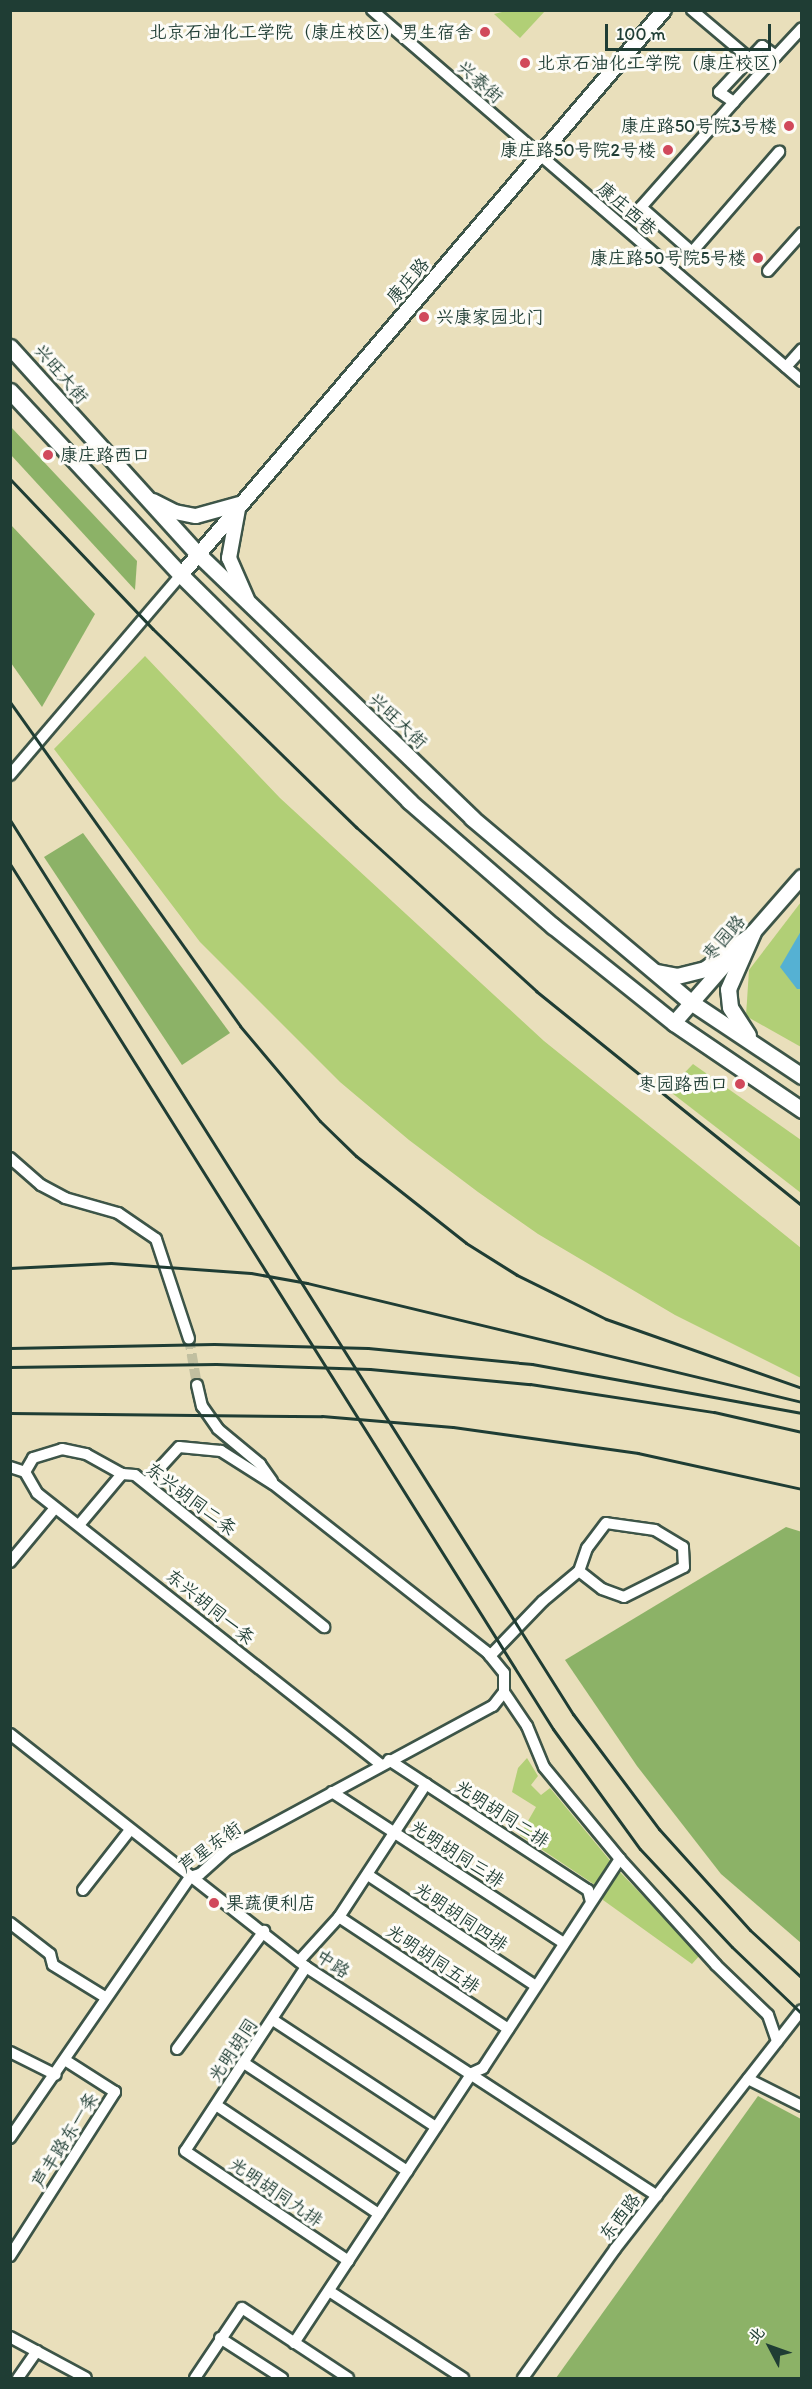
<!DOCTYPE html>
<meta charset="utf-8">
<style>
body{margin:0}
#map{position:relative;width:812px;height:2389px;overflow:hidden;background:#e9dfbb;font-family:Itim,"LXGW WenKai TC",sans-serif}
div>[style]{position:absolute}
.green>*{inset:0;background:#b1cf76}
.forest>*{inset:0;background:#8cb267}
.water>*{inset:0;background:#55b1d3}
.minor-tunnel>*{height:10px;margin-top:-5px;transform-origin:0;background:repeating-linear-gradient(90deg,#c1bfa0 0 10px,transparent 0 15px)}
.roads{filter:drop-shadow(2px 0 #3d5548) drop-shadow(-2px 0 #3d5548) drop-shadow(0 2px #3d5548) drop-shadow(0 -2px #3d5548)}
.minor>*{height:10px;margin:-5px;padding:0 5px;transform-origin:5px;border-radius:5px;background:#fff}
.tertiary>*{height:14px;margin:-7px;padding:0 7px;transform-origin:7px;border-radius:7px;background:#fff}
.secondary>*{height:15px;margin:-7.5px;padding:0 7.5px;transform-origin:7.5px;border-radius:7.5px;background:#fff}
.rail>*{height:3px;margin:-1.5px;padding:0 1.5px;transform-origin:1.5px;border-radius:1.5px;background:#1f3d34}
.dots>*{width:16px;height:16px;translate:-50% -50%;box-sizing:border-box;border:3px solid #fdfcf7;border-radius:50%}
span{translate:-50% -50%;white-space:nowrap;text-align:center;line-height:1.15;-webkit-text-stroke:6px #fdfcf7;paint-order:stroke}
.poi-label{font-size:18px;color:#1f3d34}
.right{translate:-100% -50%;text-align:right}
.left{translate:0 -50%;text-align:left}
.street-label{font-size:18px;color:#1f3d34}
.frame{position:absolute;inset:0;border:12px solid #1f3d34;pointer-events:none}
.north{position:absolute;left:740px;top:2317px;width:60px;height:60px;-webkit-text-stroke:4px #fdfcf7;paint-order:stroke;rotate:311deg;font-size:16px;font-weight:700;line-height:24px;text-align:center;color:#1f3d34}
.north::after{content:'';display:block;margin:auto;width:21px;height:27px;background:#1f3d34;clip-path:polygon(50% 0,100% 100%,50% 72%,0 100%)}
.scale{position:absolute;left:605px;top:24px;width:166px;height:27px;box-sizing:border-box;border:3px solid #1f3d34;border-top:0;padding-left:8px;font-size:18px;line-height:21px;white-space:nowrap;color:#1f3d34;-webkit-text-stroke:4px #fdfcf7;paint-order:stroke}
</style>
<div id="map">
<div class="green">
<i style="clip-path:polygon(510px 10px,545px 10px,545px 11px,520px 38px,494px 14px)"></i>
<i style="clip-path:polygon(145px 656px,280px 798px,544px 1041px,801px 1248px,801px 1378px,675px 1315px,538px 1234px,478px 1192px,409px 1140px,340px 1082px,200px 942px,54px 749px)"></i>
<i style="clip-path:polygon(801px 902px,801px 1047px,746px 1016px,749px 970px)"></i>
<i style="clip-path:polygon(693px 1064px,801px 1140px,801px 1193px,668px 1090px)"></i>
<i style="clip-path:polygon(527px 1758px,538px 1776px,531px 1785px,541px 1795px,550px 1788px,617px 1869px,700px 1955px,692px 1964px,603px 1900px,604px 1891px,520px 1835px,536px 1807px,512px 1792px,518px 1768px)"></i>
</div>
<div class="forest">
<i style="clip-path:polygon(11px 427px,137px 561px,135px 590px,11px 455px)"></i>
<i style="clip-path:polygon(11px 525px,95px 614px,42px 707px,11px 663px)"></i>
<i style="clip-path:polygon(83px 833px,230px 1033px,182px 1065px,44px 857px)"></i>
<i style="clip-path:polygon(786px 1527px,802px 1532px,801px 1943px,721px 1874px,637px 1766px,565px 1660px)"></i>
<i style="clip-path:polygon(758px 2096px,801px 2119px,801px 2378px,556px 2378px)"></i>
</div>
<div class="water">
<i style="clip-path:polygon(801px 931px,802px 989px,797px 989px,780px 967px)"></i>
</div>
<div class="minor-tunnel">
<i style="left:189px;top:1339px;width:47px;rotate:80.1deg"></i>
</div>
<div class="roads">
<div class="minor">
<i style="left:372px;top:10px;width:568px;rotate:40.79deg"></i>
<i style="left:692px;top:10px;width:76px;rotate:40.2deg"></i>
<i style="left:776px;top:56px;width:38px;rotate:-47deg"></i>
<i style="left:734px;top:102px;width:62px;rotate:-47.6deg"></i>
<i style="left:776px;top:56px;width:17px;rotate:-144deg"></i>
<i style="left:762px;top:46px;width:63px;rotate:133.1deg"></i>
<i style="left:719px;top:92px;width:18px;rotate:34deg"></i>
<i style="left:734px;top:102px;width:140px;rotate:131.5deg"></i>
<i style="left:641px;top:207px;width:68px;rotate:41.4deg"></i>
<i style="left:692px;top:252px;width:133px;rotate:-49deg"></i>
<i style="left:768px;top:271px;width:51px;rotate:-48.2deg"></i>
<i style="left:786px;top:367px;width:24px;rotate:-48deg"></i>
<i style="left:10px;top:775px;width:263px;rotate:-49.5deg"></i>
<i style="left:10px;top:1158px;width:41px;rotate:41.1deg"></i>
<i style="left:41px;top:1185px;width:27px;rotate:28deg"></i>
<i style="left:65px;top:1198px;width:55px;rotate:15.8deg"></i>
<i style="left:118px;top:1213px;width:46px;rotate:34.4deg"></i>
<i style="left:156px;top:1239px;width:105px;rotate:71.7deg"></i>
<i style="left:197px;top:1385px;width:22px;rotate:77deg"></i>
<i style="left:202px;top:1406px;width:28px;rotate:55deg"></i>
<i style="left:218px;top:1429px;width:55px;rotate:39.8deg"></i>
<i style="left:260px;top:1464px;width:21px;rotate:55deg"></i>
<i style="left:10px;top:1467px;width:16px;rotate:18deg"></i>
<i style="left:25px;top:1472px;width:24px;rotate:60deg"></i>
<i style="left:37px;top:1493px;width:437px;rotate:38.3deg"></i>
<i style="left:25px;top:1472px;width:16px;rotate:-60deg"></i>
<i style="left:33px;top:1458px;width:30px;rotate:-17deg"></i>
<i style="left:62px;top:1449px;width:25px;rotate:12deg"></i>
<i style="left:86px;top:1454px;width:41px;rotate:29.1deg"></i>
<i style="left:122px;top:1474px;width:13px;rotate:4deg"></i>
<i style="left:135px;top:1475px;width:243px;rotate:38.8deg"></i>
<i style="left:79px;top:1525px;width:67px;rotate:-49.9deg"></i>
<i style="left:10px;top:1562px;width:70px;rotate:-50.2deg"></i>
<i style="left:490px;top:1656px;width:76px;rotate:-46.1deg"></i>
<i style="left:543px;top:1601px;width:47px;rotate:-39.8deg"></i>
<i style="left:579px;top:1571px;width:29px;rotate:38deg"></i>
<i style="left:602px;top:1589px;width:23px;rotate:20deg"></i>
<i style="left:624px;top:1597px;width:67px;rotate:-26.6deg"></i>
<i style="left:684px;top:1567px;width:20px;rotate:-93deg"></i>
<i style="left:683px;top:1547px;width:33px;rotate:-149deg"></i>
<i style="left:655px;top:1530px;width:49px;rotate:-171.9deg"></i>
<i style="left:606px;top:1523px;width:31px;rotate:127deg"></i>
<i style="left:587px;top:1548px;width:24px;rotate:109deg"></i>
<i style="left:504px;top:1692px;width:41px;rotate:55.9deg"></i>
<i style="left:527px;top:1726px;width:44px;rotate:67.5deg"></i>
<i style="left:544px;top:1767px;width:119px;rotate:50.4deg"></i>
<i style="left:620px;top:1859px;width:143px;rotate:47.8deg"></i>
<i style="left:716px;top:1965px;width:72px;rotate:43.9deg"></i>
<i style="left:768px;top:2015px;width:28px;rotate:71deg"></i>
<i style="left:10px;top:1734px;width:377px;rotate:38.2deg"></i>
<i style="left:306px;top:1967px;width:419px;rotate:33.1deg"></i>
<i style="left:389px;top:1760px;width:238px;rotate:33.2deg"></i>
<i style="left:588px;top:1890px;width:12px;rotate:76deg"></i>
<i style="left:332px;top:1792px;width:277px;rotate:33.1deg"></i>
<i style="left:368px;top:1875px;width:201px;rotate:33.5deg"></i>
<i style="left:83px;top:1890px;width:76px;rotate:-51.9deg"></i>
<i style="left:339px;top:1917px;width:203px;rotate:33.5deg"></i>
<i style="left:10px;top:1923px;width:51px;rotate:37.8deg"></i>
<i style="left:50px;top:1954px;width:11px;rotate:75deg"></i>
<i style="left:53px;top:1965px;width:61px;rotate:31.6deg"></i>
<i style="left:299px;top:1961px;width:59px;rotate:-47.7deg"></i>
<i style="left:339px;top:1917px;width:159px;rotate:-56.8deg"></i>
<i style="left:306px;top:1967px;width:220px;rotate:123.3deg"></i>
<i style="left:185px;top:2151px;width:197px;rotate:33.9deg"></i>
<i style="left:273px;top:2020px;width:195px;rotate:33.3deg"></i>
<i style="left:177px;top:2049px;width:147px;rotate:-53.6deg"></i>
<i style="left:10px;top:2052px;width:51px;rotate:26.6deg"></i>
<i style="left:244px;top:2063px;width:196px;rotate:33.5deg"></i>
<i style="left:748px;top:2079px;width:60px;rotate:26.6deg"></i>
<i style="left:216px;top:2105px;width:196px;rotate:33.8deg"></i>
<i style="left:10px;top:2138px;width:317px;rotate:-55.4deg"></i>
<i style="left:190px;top:1877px;width:10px;rotate:-17deg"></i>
<i style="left:200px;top:1874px;width:38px;rotate:-42deg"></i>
<i style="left:228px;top:1849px;width:301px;rotate:-28.4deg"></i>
<i style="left:493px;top:1706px;width:18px;rotate:-52deg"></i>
<i style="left:504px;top:1692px;width:19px;rotate:-90deg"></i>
<i style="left:504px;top:1673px;width:26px;rotate:-129deg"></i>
<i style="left:488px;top:1653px;width:273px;rotate:-141.8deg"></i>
<i style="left:273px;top:1484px;width:62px;rotate:-147.6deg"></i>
<i style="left:221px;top:1451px;width:42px;rotate:-174.6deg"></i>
<i style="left:179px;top:1447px;width:47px;rotate:132.4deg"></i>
<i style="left:10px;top:2256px;width:195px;rotate:-57.4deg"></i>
<i style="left:115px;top:2092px;width:59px;rotate:-147.4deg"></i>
<i style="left:329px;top:2291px;width:160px;rotate:33deg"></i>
<i style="left:10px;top:2337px;width:86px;rotate:28.3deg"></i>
<i style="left:220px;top:2338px;width:74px;rotate:32.8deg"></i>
<i style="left:294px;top:2343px;width:323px;rotate:-56.6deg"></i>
<i style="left:472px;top:2073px;width:12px;rotate:-24deg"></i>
<i style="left:483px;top:2068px;width:250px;rotate:-56.8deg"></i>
<i style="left:18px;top:2378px;width:33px;rotate:-55deg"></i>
<i style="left:195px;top:2378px;width:84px;rotate:-56.1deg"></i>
<i style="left:242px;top:2308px;width:127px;rotate:33.4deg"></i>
<i style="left:523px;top:2378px;width:158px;rotate:-54.5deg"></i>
<i style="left:615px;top:2249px;width:303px;rotate:-52deg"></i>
</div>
<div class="tertiary">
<i style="left:153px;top:501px;width:25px;rotate:27deg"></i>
<i style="left:175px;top:512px;width:21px;rotate:11deg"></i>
<i style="left:196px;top:516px;width:45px;rotate:-15.6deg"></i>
<i style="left:238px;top:509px;width:50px;rotate:100.4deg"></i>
<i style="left:229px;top:558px;width:45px;rotate:66.3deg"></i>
<i style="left:181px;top:575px;width:743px;rotate:-49.47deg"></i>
<i style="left:674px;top:1023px;width:194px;rotate:-48.8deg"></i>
</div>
<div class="secondary">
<i style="left:10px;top:347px;width:280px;rotate:47.8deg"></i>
<i style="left:198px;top:554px;width:380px;rotate:43.9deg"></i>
<i style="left:472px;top:818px;width:287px;rotate:40.1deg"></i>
<i style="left:692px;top:1003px;width:132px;rotate:33.6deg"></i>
<i style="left:10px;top:391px;width:251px;rotate:47.1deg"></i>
<i style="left:181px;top:575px;width:321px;rotate:44.7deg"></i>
<i style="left:409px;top:801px;width:191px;rotate:41deg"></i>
<i style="left:553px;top:926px;width:155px;rotate:38.7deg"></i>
<i style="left:674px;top:1023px;width:155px;rotate:34.2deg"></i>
<i style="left:657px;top:972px;width:20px;rotate:11deg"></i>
<i style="left:677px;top:976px;width:29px;rotate:-14deg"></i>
<i style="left:705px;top:969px;width:55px;rotate:-36.9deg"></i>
<i style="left:748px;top:1035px;width:33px;rotate:-123deg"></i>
<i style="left:730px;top:1007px;width:18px;rotate:-96deg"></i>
<i style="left:728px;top:989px;width:62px;rotate:-66.3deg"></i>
</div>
</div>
<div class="rail">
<i style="left:10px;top:479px;width:207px;rotate:46.4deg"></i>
<i style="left:153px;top:629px;width:284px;rotate:44.3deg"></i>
<i style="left:356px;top:827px;width:244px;rotate:42.3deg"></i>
<i style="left:536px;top:991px;width:342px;rotate:38.9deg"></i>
<i style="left:10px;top:702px;width:397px;rotate:54.6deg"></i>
<i style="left:240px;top:1026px;width:124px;rotate:49.9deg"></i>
<i style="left:320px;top:1121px;width:50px;rotate:44.2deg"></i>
<i style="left:356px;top:1156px;width:140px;rotate:38.3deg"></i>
<i style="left:466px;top:1243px;width:60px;rotate:32.1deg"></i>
<i style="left:517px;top:1275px;width:99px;rotate:26.3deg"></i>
<i style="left:606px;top:1319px;width:208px;rotate:19.4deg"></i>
<i style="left:10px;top:820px;width:1057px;rotate:57.8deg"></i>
<i style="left:573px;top:1714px;width:144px;rotate:53.2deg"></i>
<i style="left:659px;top:1829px;width:136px;rotate:48deg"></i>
<i style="left:750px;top:1930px;width:71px;rotate:42.7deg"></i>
<i style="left:10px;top:864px;width:1021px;rotate:57.88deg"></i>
<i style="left:553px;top:1729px;width:148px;rotate:54.1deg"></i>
<i style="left:640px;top:1849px;width:134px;rotate:46.8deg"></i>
<i style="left:732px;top:1947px;width:97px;rotate:43.7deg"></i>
<i style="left:10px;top:1268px;width:101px;rotate:-2.8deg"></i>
<i style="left:111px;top:1263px;width:140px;rotate:4.1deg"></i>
<i style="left:251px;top:1273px;width:57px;rotate:10.1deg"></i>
<i style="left:307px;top:1283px;width:509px;rotate:13.52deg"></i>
<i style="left:10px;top:1348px;width:204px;rotate:-1.1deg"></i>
<i style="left:214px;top:1344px;width:154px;rotate:1.5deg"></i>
<i style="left:368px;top:1348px;width:165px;rotate:5.6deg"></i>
<i style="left:532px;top:1364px;width:274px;rotate:10.3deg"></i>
<i style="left:10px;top:1367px;width:206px;rotate:-0.8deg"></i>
<i style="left:216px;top:1364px;width:154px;rotate:1.9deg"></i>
<i style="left:370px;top:1369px;width:161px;rotate:5.4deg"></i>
<i style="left:530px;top:1384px;width:186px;rotate:8.7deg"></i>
<i style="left:714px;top:1412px;width:90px;rotate:12.8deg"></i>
<i style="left:10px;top:1413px;width:312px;rotate:0.6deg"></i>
<i style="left:322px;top:1416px;width:131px;rotate:4.8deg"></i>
<i style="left:453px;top:1427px;width:187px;rotate:8deg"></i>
<i style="left:638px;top:1453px;width:168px;rotate:12.4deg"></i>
</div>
<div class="dots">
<i style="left:485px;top:32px;background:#d1495b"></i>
<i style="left:525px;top:63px;background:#d1495b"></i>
<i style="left:789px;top:126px;background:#d1495b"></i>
<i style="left:668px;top:150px;background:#d1495b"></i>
<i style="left:758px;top:258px;background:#d1495b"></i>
<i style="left:424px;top:317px;background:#d1495b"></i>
<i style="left:48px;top:455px;background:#d1495b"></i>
<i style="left:740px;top:1084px;background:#d1495b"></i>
<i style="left:214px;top:1903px;background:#d1495b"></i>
</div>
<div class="poi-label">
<span class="right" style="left:473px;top:32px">北京石油化工学院（康庄校区）男生宿舍</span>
<span class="left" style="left:537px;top:63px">北京石油化工学院（康庄校区）</span>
<span class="right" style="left:777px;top:126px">康庄路50号院3号楼</span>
<span class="right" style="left:656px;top:150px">康庄路50号院2号楼</span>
<span class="right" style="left:746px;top:258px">康庄路50号院5号楼</span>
<span class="left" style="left:436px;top:317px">兴康家园北门</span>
<span class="left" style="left:60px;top:455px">康庄路西口</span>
<span class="right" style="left:728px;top:1084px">枣园路西口</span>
<span class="left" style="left:226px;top:1903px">果蔬便利店</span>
</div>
<div class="street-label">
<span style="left:480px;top:82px;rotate:41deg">兴泰街</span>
<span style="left:627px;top:209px;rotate:41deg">康庄西巷</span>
<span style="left:408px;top:281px;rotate:-49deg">康庄路</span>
<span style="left:61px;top:374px;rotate:49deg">兴旺大街</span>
<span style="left:398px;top:721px;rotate:43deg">兴旺大街</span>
<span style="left:724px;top:938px;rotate:-49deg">枣园路</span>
<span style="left:191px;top:1499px;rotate:37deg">东兴胡同二条</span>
<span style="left:210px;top:1607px;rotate:39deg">东兴胡同一条</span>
<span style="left:502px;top:1814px;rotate:33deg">光明胡同二排</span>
<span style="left:210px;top:1847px;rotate:-36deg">芦星东街</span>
<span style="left:457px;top:1854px;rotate:33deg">光明胡同三排</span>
<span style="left:461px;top:1917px;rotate:34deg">光明胡同四排</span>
<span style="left:433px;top:1959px;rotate:34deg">光明胡同五排</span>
<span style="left:333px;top:1964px;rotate:33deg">中路</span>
<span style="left:233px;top:2050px;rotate:-56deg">光明胡同</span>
<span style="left:65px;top:2140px;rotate:-58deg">芦丰路东一条</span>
<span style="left:276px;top:2192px;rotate:34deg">光明胡同九排</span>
<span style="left:620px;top:2217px;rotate:-52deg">东西路</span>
</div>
<div class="frame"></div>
<div class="north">北</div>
<div class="scale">100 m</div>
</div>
